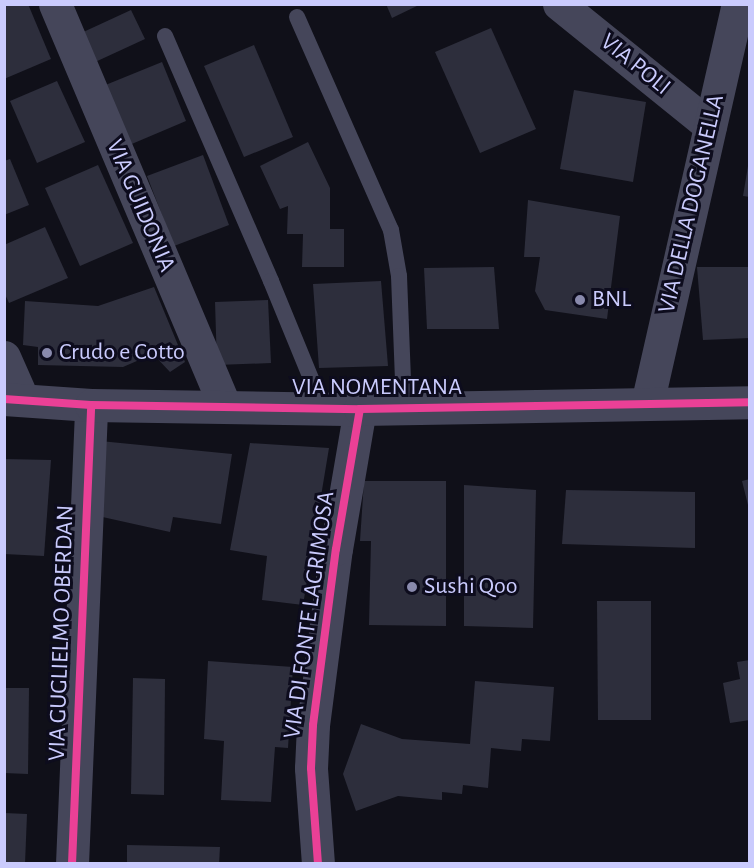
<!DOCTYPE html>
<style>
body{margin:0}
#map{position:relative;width:754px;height:868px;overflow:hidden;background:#101019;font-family:"Alegreya Sans",sans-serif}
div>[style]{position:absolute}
.building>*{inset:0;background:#2d2e3c}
.service>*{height:16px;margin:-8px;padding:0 8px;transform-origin:8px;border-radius:8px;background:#45465a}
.minor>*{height:33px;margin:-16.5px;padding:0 16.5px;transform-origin:16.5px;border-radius:16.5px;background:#45465a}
.tertiary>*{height:33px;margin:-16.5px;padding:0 16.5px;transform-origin:16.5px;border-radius:16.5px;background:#45465a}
.cycleway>*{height:8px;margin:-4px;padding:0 4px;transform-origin:4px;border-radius:4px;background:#ea4096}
.dots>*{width:16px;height:16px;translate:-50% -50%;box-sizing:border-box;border:3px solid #0d0c1d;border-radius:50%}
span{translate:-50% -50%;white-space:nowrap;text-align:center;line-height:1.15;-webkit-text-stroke:6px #0d0c1d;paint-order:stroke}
.street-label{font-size:24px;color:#cacbfd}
.poi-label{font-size:24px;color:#cacbfd}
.left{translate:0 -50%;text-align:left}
.frame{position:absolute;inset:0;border:6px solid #cacbfd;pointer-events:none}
</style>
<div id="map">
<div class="building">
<i style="clip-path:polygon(28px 4px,51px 59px,4px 79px,4px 5px)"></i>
<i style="clip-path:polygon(386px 4px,421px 4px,392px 18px)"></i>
<i style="clip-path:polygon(131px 10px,145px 39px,93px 63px,79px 34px)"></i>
<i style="clip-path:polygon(491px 28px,536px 129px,480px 153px,435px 52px)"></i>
<i style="clip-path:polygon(254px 45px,293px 137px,244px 157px,204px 66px)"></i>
<i style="clip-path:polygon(162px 62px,186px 121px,127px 146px,103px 86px)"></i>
<i style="clip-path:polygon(57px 81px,85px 142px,37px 163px,10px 101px)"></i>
<i style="clip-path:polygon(574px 90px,646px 102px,633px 182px,560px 169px)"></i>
<i style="clip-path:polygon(308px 142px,330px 188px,330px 229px,344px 229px,344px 267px,302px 267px,303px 234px,287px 234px,288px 206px,280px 209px,260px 166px)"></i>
<i style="clip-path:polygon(203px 155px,229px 225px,174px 246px,147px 176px)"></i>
<i style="clip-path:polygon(10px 159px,29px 205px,4px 215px,4px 161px)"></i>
<i style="clip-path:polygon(98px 165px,133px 243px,80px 266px,45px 188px)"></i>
<i style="clip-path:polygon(748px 166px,750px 166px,750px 197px,743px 196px)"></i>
<i style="clip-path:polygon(528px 200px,620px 216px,607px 319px,545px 310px,535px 291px,540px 257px,524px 257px)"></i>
<i style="clip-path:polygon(45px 227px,68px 278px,9px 303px,4px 292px,4px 245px)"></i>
<i style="clip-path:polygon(494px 267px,499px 329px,427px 329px,424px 268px)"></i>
<i style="clip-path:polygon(697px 267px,750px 267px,750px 338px,703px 340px)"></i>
<i style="clip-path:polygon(381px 281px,388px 366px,319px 368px,313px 284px)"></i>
<i style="clip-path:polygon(154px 287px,185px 362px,170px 372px,153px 354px,123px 367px,38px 365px,38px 347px,23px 345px,25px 301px,98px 306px)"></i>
<i style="clip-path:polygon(268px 300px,271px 363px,217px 365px,215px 302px)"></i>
<i style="clip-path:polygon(100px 441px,232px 454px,221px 524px,173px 517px,170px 532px,98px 516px)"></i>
<i style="clip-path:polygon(250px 443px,329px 448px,303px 605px,262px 600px,267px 556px,230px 550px)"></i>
<i style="clip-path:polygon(4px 459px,51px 460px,44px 556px,4px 554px)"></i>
<i style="clip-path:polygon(750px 479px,750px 509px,749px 509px,742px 481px)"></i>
<i style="clip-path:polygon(364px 481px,446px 481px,446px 626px,369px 625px,371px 541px,360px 541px)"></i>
<i style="clip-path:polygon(464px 485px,536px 490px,533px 628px,464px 626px)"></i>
<i style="clip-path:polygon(566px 490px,695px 492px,695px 548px,562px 544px)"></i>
<i style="clip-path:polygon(597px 601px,651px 601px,651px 720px,598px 720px)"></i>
<i style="clip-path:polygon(750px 660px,750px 720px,730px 723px,723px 683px,740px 679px,737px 662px)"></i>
<i style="clip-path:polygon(208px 661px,293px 667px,288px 748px,275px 747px,271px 802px,221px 800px,224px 741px,204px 739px)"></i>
<i style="clip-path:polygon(133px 678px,165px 679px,164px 795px,131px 794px)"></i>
<i style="clip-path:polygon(475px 681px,554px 687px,550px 741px,522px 739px,521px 751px,491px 748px,488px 788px,463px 785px,462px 794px,442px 792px,442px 800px,398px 796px,356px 811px,343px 774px,361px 724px,402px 739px,470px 744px)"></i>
<i style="clip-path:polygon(4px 688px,29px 688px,28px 774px,4px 773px)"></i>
<i style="clip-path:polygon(4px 813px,27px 814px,25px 864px,4px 864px)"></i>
<i style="clip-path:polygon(127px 845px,220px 847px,219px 864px,127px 864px)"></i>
</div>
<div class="service">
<i style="left:297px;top:17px;width:233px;rotate:66.2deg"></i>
<i style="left:391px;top:230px;width:47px;rotate:80.1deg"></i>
<i style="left:399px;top:276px;width:133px;rotate:87.8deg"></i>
<i style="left:165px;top:36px;width:267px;rotate:66.6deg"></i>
<i style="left:271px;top:281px;width:137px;rotate:67.7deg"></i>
</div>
<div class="minor">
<i style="left:55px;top:4px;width:437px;rotate:67.1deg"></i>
<i style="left:559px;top:4px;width:194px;rotate:38.9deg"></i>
<i style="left:4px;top:357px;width:47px;rotate:66.2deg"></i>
<i style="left:647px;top:404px;width:410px;rotate:-77.2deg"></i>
<i style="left:72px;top:864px;width:459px;rotate:-87.6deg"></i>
<i style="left:318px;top:864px;width:96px;rotate:-94.2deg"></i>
<i style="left:311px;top:768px;width:43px;rotate:-87.3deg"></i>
<i style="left:313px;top:725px;width:177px;rotate:-82.6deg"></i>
<i style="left:336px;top:549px;width:142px;rotate:-80.3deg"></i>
</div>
<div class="tertiary">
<i style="left:4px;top:399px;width:87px;rotate:3.9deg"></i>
<i style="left:91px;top:405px;width:269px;rotate:0.9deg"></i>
<i style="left:360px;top:409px;width:390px;rotate:-1deg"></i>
</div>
<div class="cycleway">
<i style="left:4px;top:399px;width:87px;rotate:3.9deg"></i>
<i style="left:91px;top:405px;width:269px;rotate:0.9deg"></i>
<i style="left:360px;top:409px;width:390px;rotate:-1deg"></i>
<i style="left:72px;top:864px;width:459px;rotate:-87.6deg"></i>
<i style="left:318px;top:864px;width:96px;rotate:-94.2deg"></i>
<i style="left:311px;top:768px;width:43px;rotate:-87.3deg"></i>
<i style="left:313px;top:725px;width:177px;rotate:-82.6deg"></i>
<i style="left:336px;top:549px;width:142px;rotate:-80.3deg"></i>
</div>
<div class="dots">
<i style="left:580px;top:300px;background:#898aad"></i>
<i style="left:47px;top:353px;background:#898aad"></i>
<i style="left:412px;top:587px;background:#898aad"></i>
</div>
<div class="street-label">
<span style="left:635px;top:65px;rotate:39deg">VIA POLI</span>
<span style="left:692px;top:204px;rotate:-77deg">VIA DELLA DOGANELLA</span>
<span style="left:140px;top:206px;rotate:67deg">VIA GUIDONIA</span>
<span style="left:377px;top:388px">VIA NOMENTANA</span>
<span style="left:310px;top:615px;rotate:-82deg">VIA DI FONTE LAGRIMOSA</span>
<span style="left:62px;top:633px;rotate:-88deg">VIA GUGLIELMO OBERDAN</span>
</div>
<div class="poi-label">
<span class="left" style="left:592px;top:300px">BNL</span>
<span class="left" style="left:59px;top:353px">Crudo e Cotto</span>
<span class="left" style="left:424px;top:587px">Sushi Qoo</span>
</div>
<div class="frame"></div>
</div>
